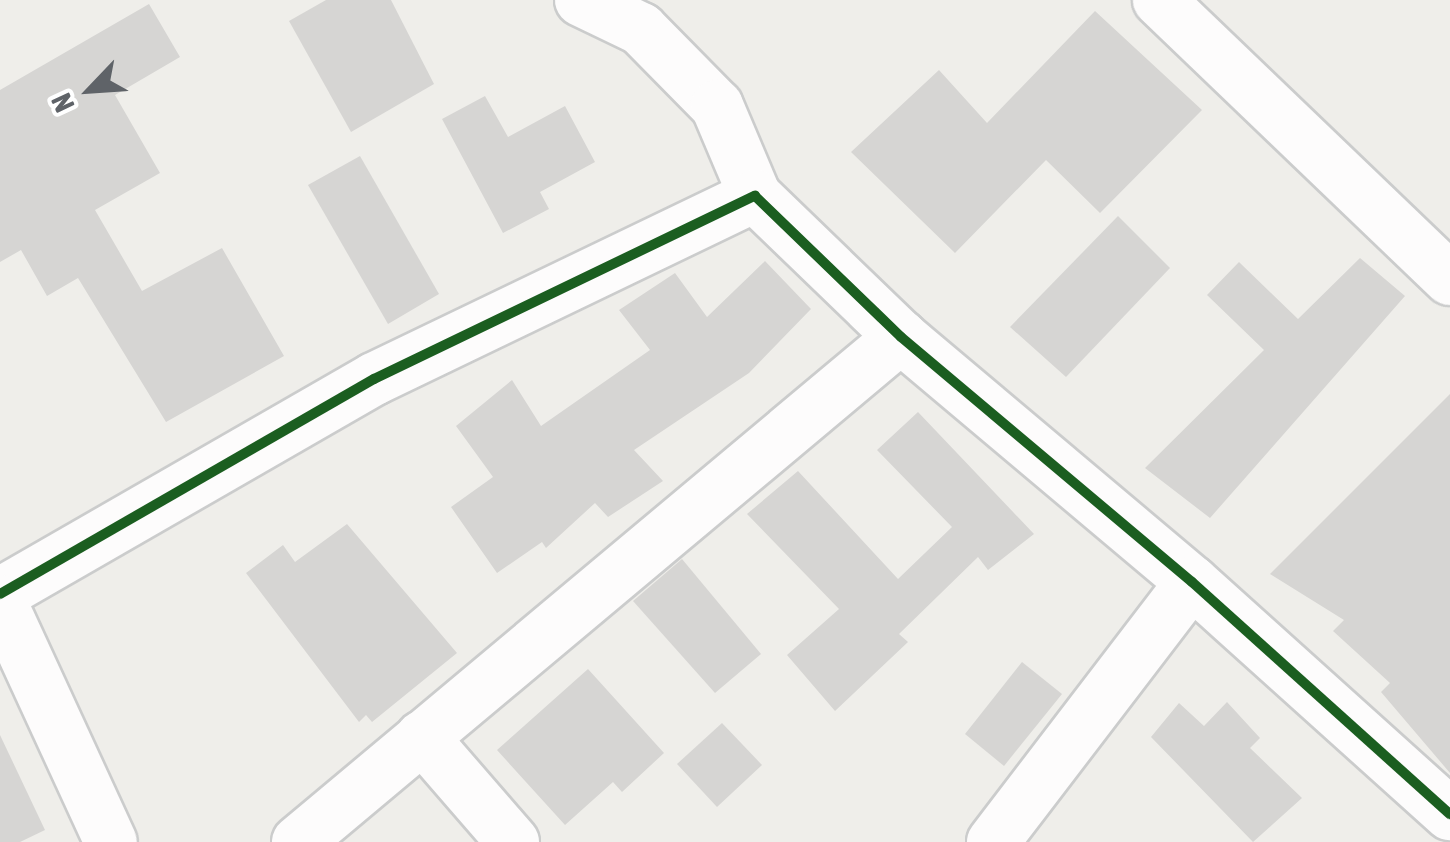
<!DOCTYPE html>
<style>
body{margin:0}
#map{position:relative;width:1450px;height:842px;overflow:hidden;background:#efeeea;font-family:"Asap Condensed",sans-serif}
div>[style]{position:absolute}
.building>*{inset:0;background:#d6d5d3}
.roads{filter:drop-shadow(2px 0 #cbcccc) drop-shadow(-2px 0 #cbcccc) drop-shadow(0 2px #cbcccc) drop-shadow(0 -2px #cbcccc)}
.street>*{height:52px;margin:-26px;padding:0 26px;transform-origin:26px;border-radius:26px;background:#fdfcfc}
.cycleway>*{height:10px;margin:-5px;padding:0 5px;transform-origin:5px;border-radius:5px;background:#1b5e20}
span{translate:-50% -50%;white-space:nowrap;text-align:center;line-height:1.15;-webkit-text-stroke:8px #fff;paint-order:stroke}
.north{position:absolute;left:40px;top:40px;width:100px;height:100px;-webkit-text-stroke:8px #fff;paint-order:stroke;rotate:245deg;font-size:28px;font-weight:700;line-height:40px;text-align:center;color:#5f6368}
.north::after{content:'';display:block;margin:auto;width:35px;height:45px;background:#5f6368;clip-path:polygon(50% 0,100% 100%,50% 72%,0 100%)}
</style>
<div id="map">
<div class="building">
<i style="clip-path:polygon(326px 0,391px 0,434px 84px,351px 132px,289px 21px)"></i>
<i style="clip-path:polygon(149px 4px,180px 57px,115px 95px,160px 173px,95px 210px,142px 291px,222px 248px,284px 356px,166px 422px,78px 278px,47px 296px,21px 250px,0 262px,0 90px)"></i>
<i style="clip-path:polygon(1095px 11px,1202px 110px,1100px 213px,1046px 160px,955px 253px,851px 152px,939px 70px,987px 123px)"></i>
<i style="clip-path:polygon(485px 96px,508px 137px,565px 106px,595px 162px,540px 192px,549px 209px,503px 233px,442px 119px)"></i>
<i style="clip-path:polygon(360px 156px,439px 294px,388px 324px,308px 185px)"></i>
<i style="clip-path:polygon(1118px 216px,1170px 268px,1066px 377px,1010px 327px)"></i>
<i style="clip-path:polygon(1360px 258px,1405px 296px,1210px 518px,1145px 468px,1264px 350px,1207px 295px,1239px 262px,1298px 319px)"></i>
<i style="clip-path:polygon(765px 261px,811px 309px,749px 373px,634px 450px,663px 481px,608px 517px,595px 503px,546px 548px,542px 542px,497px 573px,451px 507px,493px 477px,456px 426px,512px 380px,541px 426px,650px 350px,619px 310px,675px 273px,707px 317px)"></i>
<i style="clip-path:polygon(1450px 394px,1450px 773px,1381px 692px,1390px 683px,1333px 631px,1344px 620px,1270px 574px)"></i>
<i style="clip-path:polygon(918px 412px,1034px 534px,988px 570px,978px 557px,899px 634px,908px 642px,835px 711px,787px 655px,839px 609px,747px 514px,798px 471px,898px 579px,952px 527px,877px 450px)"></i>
<i style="clip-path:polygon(347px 524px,457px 653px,372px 722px,366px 715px,359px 722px,246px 573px,283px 545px,295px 562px)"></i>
<i style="clip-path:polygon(682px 559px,761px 654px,715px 693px,633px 601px)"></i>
<i style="clip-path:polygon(1022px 662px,1062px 694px,1004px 766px,965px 734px)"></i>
<i style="clip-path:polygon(588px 669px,664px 753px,622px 792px,613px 782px,565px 825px,497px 750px)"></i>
<i style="clip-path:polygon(1227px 702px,1260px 738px,1250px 748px,1302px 798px,1253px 842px,1151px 737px,1179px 703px,1204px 726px)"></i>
<i style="clip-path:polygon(722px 723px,762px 765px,717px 807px,677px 764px)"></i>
<i style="clip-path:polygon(0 735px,45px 830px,20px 842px,0 842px)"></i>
</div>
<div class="roads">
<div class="street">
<i style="left:581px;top:0;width:67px;rotate:25.8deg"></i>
<i style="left:641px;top:29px;width:108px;rotate:45.4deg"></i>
<i style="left:717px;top:106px;width:98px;rotate:67.1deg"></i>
<i style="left:1159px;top:0;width:403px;rotate:43.8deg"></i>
<i style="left:0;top:594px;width:431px;rotate:-29.9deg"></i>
<i style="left:374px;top:379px;width:423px;rotate:-25.7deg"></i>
<i style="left:755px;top:196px;width:203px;rotate:44deg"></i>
<i style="left:901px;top:337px;width:380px;rotate:40.1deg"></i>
<i style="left:1192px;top:582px;width:347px;rotate:42deg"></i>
<i style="left:0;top:601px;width:265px;rotate:65.3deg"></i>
<i style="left:422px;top:737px;width:139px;rotate:49.1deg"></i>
<i style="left:298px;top:842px;width:787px;rotate:-39.95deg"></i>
<i style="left:993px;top:842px;width:327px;rotate:-52.6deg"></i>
</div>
</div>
<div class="cycleway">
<i style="left:0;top:594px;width:431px;rotate:-29.9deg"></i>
<i style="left:374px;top:379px;width:423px;rotate:-25.7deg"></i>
<i style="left:755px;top:196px;width:203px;rotate:44deg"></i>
<i style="left:901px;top:337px;width:380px;rotate:40.1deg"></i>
<i style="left:1192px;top:582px;width:347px;rotate:42deg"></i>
</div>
<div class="north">N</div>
</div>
